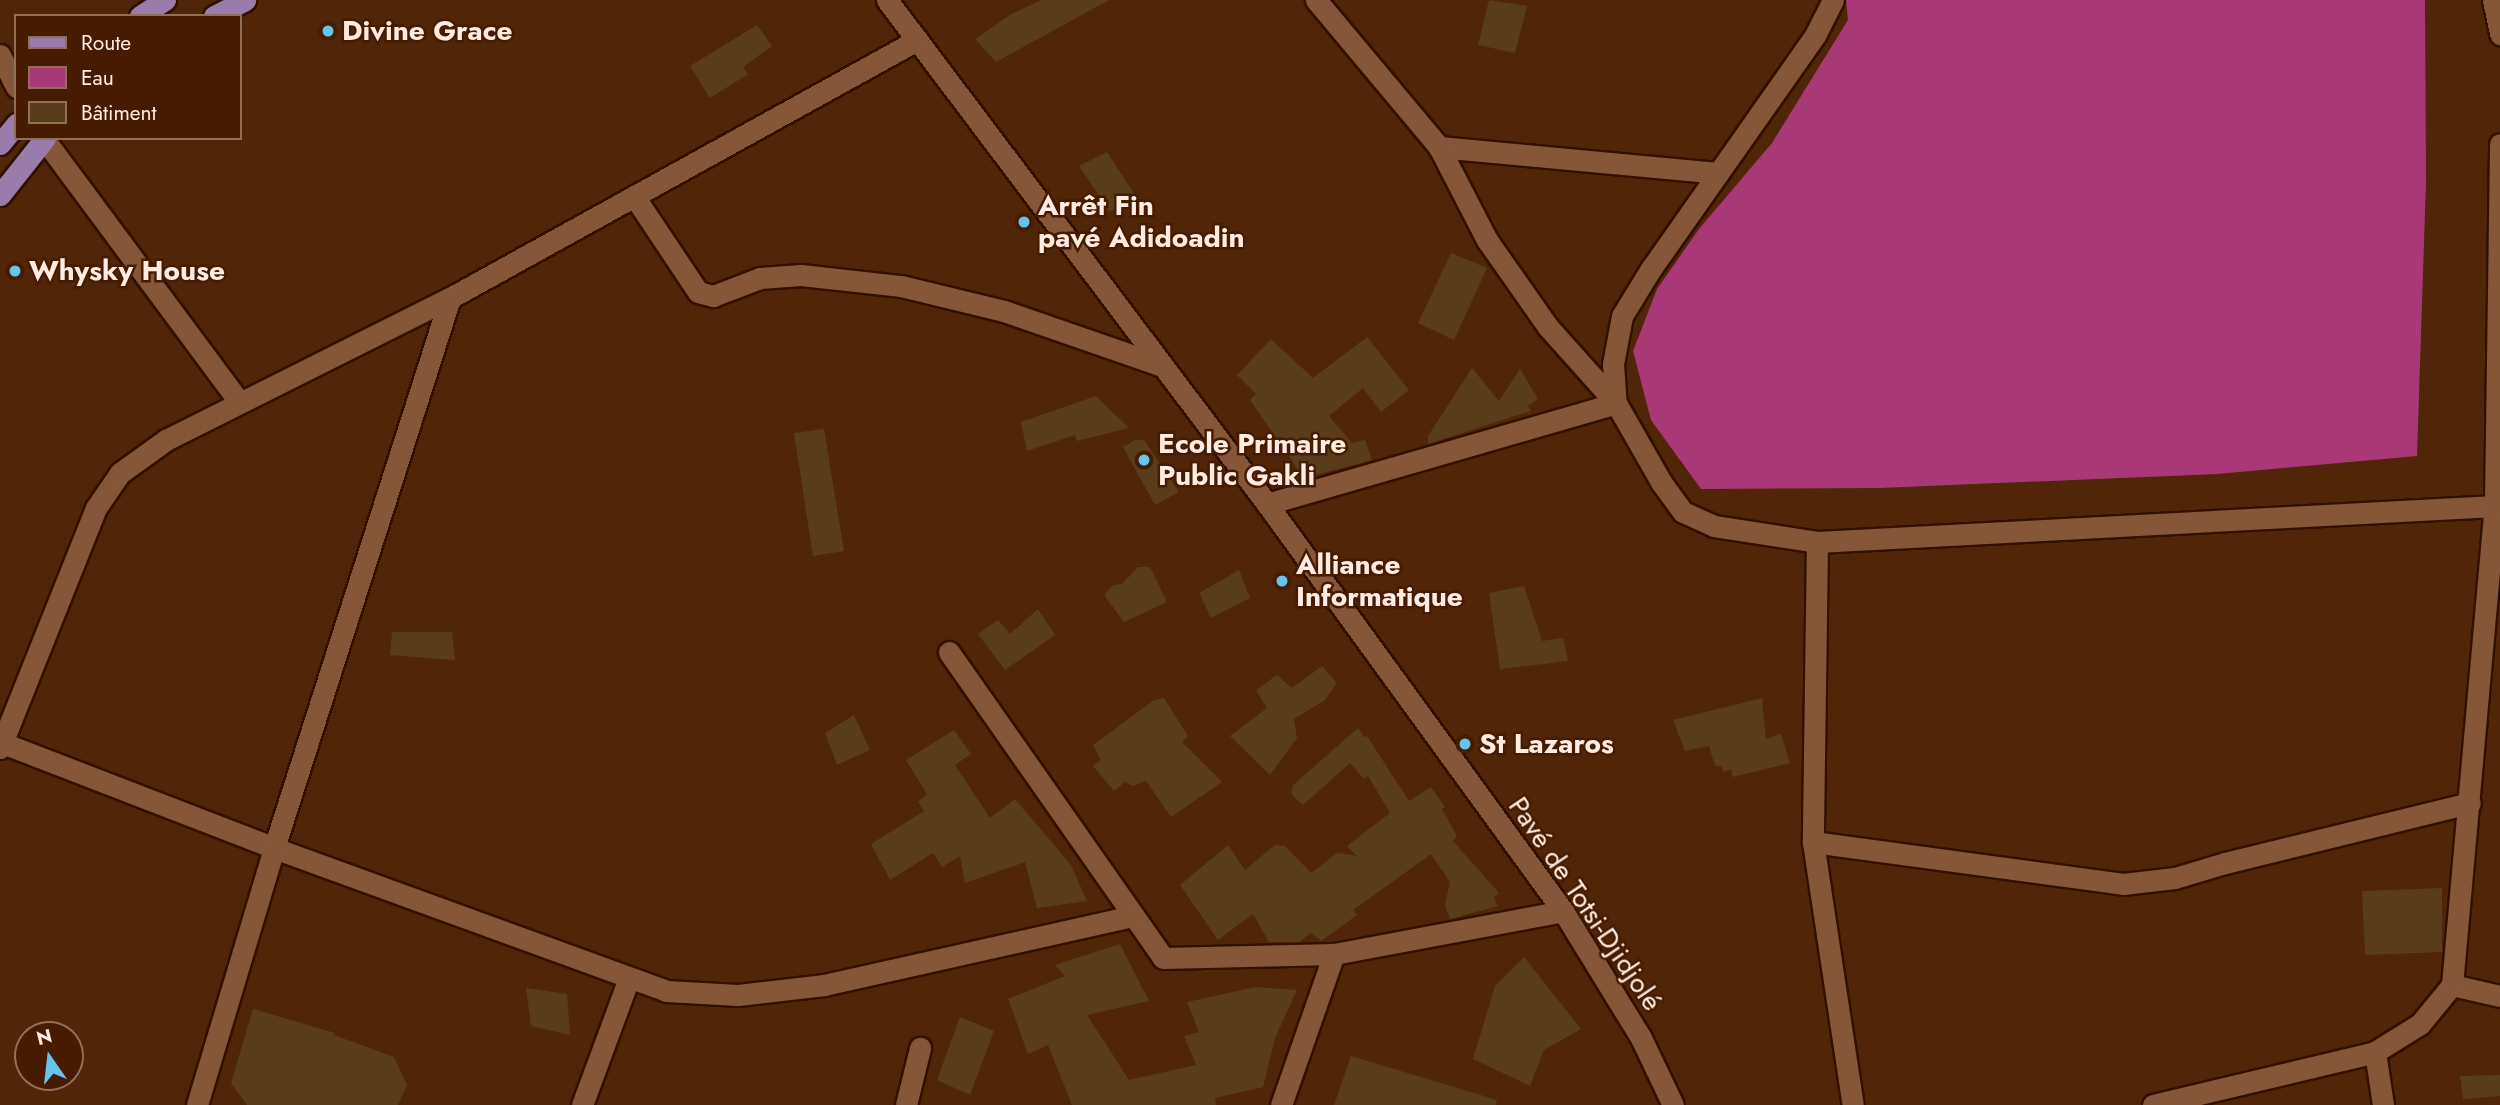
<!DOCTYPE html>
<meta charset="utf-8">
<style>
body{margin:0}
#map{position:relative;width:2500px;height:1105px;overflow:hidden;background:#512507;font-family:Jost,sans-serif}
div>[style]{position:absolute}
.water>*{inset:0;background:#a93976}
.building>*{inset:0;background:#593d1a}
.roads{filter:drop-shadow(2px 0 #311000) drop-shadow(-2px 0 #311000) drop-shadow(0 2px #311000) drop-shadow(0 -2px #311000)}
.minor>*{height:21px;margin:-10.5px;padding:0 10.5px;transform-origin:10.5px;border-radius:10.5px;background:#865639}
.major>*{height:21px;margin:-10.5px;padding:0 10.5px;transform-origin:10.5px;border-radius:10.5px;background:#997cab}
.dots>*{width:19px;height:19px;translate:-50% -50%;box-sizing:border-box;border:4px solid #461b00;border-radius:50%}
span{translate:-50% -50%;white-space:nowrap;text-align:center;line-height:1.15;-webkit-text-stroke:5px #461b00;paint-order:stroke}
.poi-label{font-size:28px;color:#ffede3;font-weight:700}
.left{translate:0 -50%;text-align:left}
.street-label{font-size:28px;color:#ffede3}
.legend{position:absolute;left:14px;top:14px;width:228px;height:126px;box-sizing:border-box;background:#461b00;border:2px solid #906f5b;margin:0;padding:9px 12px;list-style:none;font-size:21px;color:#ffede3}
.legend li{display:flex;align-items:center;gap:14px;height:35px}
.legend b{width:35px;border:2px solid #906f5b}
.north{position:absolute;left:14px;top:1021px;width:70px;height:70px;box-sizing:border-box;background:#461b00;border:2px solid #906f5b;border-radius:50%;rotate:346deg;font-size:19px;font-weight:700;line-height:28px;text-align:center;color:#ffede3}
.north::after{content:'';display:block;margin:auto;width:24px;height:32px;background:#67c4ef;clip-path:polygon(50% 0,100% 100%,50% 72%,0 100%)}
</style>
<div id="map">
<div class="water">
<i style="clip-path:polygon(1846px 0,2425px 0,2426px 182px,2417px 456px,2217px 474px,1880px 488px,1701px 489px,1651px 420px,1633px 351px,1657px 289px,1699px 229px,1772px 143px,1848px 20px)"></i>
</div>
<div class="building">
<i style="clip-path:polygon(1041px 0,1109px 0,996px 62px,975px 39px,1010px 15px)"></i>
<i style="clip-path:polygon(1489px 0,1527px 6px,1515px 53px,1478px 45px)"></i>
<i style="clip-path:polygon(757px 25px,772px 46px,743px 67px,748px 74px,710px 98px,690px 66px)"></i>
<i style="clip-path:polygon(1107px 152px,1135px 195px,1110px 212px,1079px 166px)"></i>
<i style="clip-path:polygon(1451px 253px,1487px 268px,1454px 340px,1418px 323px)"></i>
<i style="clip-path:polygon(1367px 337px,1409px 390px,1381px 412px,1363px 388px,1329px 416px,1352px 443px,1365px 440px,1372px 460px,1304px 478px,1250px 400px,1256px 394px,1237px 375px,1271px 339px,1313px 378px)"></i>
<i style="clip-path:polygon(1472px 368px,1499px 401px,1520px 369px,1538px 399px,1528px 406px,1531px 411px,1428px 444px,1428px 436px)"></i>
<i style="clip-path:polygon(1096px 396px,1129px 428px,1077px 441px,1075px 435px,1027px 451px,1021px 422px)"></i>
<i style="clip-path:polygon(824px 429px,844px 551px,813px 556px,794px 433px)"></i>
<i style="clip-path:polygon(1135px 440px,1144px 440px,1179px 492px,1155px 505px,1123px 447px)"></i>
<i style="clip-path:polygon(1138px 567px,1150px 567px,1167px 602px,1124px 622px,1104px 595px,1113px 585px,1122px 584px)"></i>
<i style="clip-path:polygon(1239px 570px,1250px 598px,1211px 618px,1199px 593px)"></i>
<i style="clip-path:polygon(1524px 586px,1542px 641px,1563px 638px,1568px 661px,1500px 669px,1489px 593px)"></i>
<i style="clip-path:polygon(1038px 609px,1055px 635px,1005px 670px,978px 634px,998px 620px,1010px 634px)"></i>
<i style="clip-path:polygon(392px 632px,452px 632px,455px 660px,390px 655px)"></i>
<i style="clip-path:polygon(1322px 666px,1337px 683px,1325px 700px,1294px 719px,1297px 738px,1270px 775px,1230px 736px,1267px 708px,1256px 690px,1277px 675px,1292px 688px)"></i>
<i style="clip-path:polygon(1164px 698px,1188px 736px,1182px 742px,1222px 782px,1171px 817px,1146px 781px,1133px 786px,1125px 782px,1114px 791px,1093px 766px,1101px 760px,1093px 745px,1154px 700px)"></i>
<i style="clip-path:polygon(1762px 698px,1766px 739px,1781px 734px,1790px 763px,1733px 777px,1731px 769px,1723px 772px,1722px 766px,1715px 766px,1709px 746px,1685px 751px,1673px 720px)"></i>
<i style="clip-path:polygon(854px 715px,870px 750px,837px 765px,825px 733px)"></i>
<i style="clip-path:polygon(1358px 728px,1364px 737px,1367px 736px,1409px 801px,1431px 787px,1445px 807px,1442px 809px,1457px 836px,1453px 841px,1499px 893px,1494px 897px,1498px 906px,1450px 919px,1445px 905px,1450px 882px,1431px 854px,1353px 910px,1357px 915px,1321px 941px,1311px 933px,1299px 942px,1269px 942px,1253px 914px,1218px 940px,1180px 885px,1228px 845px,1245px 870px,1275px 845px,1285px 846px,1311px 873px,1337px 853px,1357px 856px,1347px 846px,1390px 813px,1368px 776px,1364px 779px,1350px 763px,1303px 805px,1292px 795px,1292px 786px)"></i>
<i style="clip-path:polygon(954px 730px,971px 754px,955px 765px,990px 818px,1015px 799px,1071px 865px,1087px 901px,1037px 908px,1025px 862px,965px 883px,960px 856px,942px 867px,933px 853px,890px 880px,871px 844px,924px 811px,918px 802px,927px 794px,906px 760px)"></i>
<i style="clip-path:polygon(2442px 888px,2442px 952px,2365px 955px,2362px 891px)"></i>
<i style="clip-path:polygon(1120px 944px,1149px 1001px,1087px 1015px,1129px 1080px,1196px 1065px,1184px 1036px,1199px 1032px,1187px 1002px,1256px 987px,1297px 990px,1275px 1038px,1263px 1087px,1215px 1098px,1216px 1105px,1072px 1105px,1048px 1045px,1028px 1054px,1008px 999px,1065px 976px,1055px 965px)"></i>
<i style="clip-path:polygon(1524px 957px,1581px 1029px,1544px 1050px,1530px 1086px,1473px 1059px,1495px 986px)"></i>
<i style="clip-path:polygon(526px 988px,567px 994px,570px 1035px,531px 1026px)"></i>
<i style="clip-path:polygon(253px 1009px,335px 1033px,334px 1035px,394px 1057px,407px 1085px,398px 1105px,247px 1105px,231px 1083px)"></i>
<i style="clip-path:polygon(960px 1017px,994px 1031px,970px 1095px,937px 1080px)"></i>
<i style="clip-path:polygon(1351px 1056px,1497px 1100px,1496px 1105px,1334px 1105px)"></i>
<i style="clip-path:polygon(2500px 1075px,2500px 1096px,2463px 1099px,2460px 1076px)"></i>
</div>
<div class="roads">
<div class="minor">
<i style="left:887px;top:0;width:631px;rotate:52.98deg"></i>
<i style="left:1267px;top:504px;width:503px;rotate:53.97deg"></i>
<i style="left:1563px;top:911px;width:149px;rotate:58.4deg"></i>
<i style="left:1641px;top:1038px;width:74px;rotate:64.5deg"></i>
<i style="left:1833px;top:0;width:38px;rotate:117deg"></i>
<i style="left:1816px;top:34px;width:285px;rotate:125.1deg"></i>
<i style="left:1652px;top:267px;width:57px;rotate:121.5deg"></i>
<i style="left:1622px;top:316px;width:49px;rotate:100.6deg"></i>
<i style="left:1613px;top:364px;width:39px;rotate:86deg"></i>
<i style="left:1616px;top:403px;width:91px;rotate:60.3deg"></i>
<i style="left:1661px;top:482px;width:37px;rotate:54deg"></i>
<i style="left:1683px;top:512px;width:34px;rotate:24deg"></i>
<i style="left:1714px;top:526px;width:104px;rotate:8.8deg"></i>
<i style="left:1817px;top:542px;width:679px;rotate:-3.04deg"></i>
<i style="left:2493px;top:0;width:35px;rotate:78deg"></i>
<i style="left:0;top:55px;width:36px;rotate:63deg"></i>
<i style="left:44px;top:139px;width:327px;rotate:53.4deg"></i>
<i style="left:1439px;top:147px;width:280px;rotate:5.3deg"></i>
<i style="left:634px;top:196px;width:115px;rotate:56.3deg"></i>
<i style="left:698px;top:292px;width:16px;rotate:15deg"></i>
<i style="left:713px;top:296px;width:50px;rotate:-21deg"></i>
<i style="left:760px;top:278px;width:41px;rotate:-4.2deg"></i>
<i style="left:801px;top:275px;width:101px;rotate:6.3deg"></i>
<i style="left:901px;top:286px;width:106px;rotate:13.6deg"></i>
<i style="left:1004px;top:311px;width:168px;rotate:19.1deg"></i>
<i style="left:1267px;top:504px;width:363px;rotate:-16.1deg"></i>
<i style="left:1616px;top:403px;width:102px;rotate:-131.8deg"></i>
<i style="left:1548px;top:327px;width:106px;rotate:-125deg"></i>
<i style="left:1487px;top:240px;width:105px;rotate:-117.3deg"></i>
<i style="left:1439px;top:147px;width:192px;rotate:-129.9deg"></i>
<i style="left:1817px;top:542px;width:300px;rotate:90.8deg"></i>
<i style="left:1813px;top:842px;width:266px;rotate:81.4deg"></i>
<i style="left:949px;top:652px;width:373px;rotate:55deg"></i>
<i style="left:1163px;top:958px;width:171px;rotate:-1.3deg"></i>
<i style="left:1334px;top:954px;width:233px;rotate:-10.6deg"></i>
<i style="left:0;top:742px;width:294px;rotate:21.1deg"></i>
<i style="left:274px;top:848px;width:417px;rotate:20deg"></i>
<i style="left:666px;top:991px;width:72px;rotate:3.2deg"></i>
<i style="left:738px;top:995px;width:87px;rotate:-6.6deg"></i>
<i style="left:824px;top:985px;width:316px;rotate:-12.6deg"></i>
<i style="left:0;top:748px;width:258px;rotate:-68.2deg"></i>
<i style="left:96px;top:508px;width:42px;rotate:-55.6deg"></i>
<i style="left:120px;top:473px;width:57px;rotate:-35.7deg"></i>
<i style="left:166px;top:440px;width:318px;rotate:-26.6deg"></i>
<i style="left:450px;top:298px;width:534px;rotate:-28.92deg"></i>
<i style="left:1813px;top:842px;width:313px;rotate:7.7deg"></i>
<i style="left:2123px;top:884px;width:52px;rotate:-6.6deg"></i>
<i style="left:2175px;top:878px;width:52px;rotate:-16.7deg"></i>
<i style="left:2225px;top:863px;width:252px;rotate:-13.8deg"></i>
<i style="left:2452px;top:985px;width:49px;rotate:12.9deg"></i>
<i style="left:2375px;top:1052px;width:54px;rotate:81.4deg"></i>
<i style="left:197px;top:1105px;width:268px;rotate:-73.3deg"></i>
<i style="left:274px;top:848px;width:577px;rotate:-72.26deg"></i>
<i style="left:582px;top:1105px;width:135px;rotate:-69.7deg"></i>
<i style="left:906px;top:1105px;width:59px;rotate:-76.2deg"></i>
<i style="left:1281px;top:1105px;width:160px;rotate:-70.7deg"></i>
<i style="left:2153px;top:1105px;width:228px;rotate:-13.4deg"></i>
<i style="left:2375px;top:1052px;width:53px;rotate:-31.9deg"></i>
<i style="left:2420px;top:1024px;width:50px;rotate:-50.6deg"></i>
<i style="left:2452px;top:985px;width:481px;rotate:-84.9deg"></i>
<i style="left:2495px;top:506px;width:362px;rotate:-89.2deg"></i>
</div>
<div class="major">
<i style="left:140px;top:16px;width:30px;rotate:-33deg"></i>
<i style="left:214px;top:16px;width:35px;rotate:-27deg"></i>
<i style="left:0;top:144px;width:26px;rotate:-51deg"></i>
<i style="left:0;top:195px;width:73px;rotate:-51.7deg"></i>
</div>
</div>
<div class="dots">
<i style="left:328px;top:31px;background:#67c4ef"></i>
<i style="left:1024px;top:222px;background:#67c4ef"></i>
<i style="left:15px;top:271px;background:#67c4ef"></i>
<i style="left:1144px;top:460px;background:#67c4ef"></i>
<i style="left:1282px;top:581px;background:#67c4ef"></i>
<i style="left:1465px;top:744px;background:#67c4ef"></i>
</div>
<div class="poi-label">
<span class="left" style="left:342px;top:31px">Divine Grace</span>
<span class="left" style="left:1038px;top:222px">Arrêt Fin<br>pavé Adidoadin</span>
<span class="left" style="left:29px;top:271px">Whysky House</span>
<span class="left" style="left:1158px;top:460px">Ecole Primaire<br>Public Gakli</span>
<span class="left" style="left:1296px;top:581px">Alliance<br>Informatique</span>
<span class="left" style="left:1479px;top:744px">St Lazaros</span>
</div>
<div class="street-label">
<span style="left:1585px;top:904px;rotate:56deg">Pavé de Totsi-Djidjolé</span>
</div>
<ul class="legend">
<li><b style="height:9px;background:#997cab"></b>Route</li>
<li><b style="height:19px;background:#a93976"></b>Eau</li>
<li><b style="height:19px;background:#593d1a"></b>Bâtiment</li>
</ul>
<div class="north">N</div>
</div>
